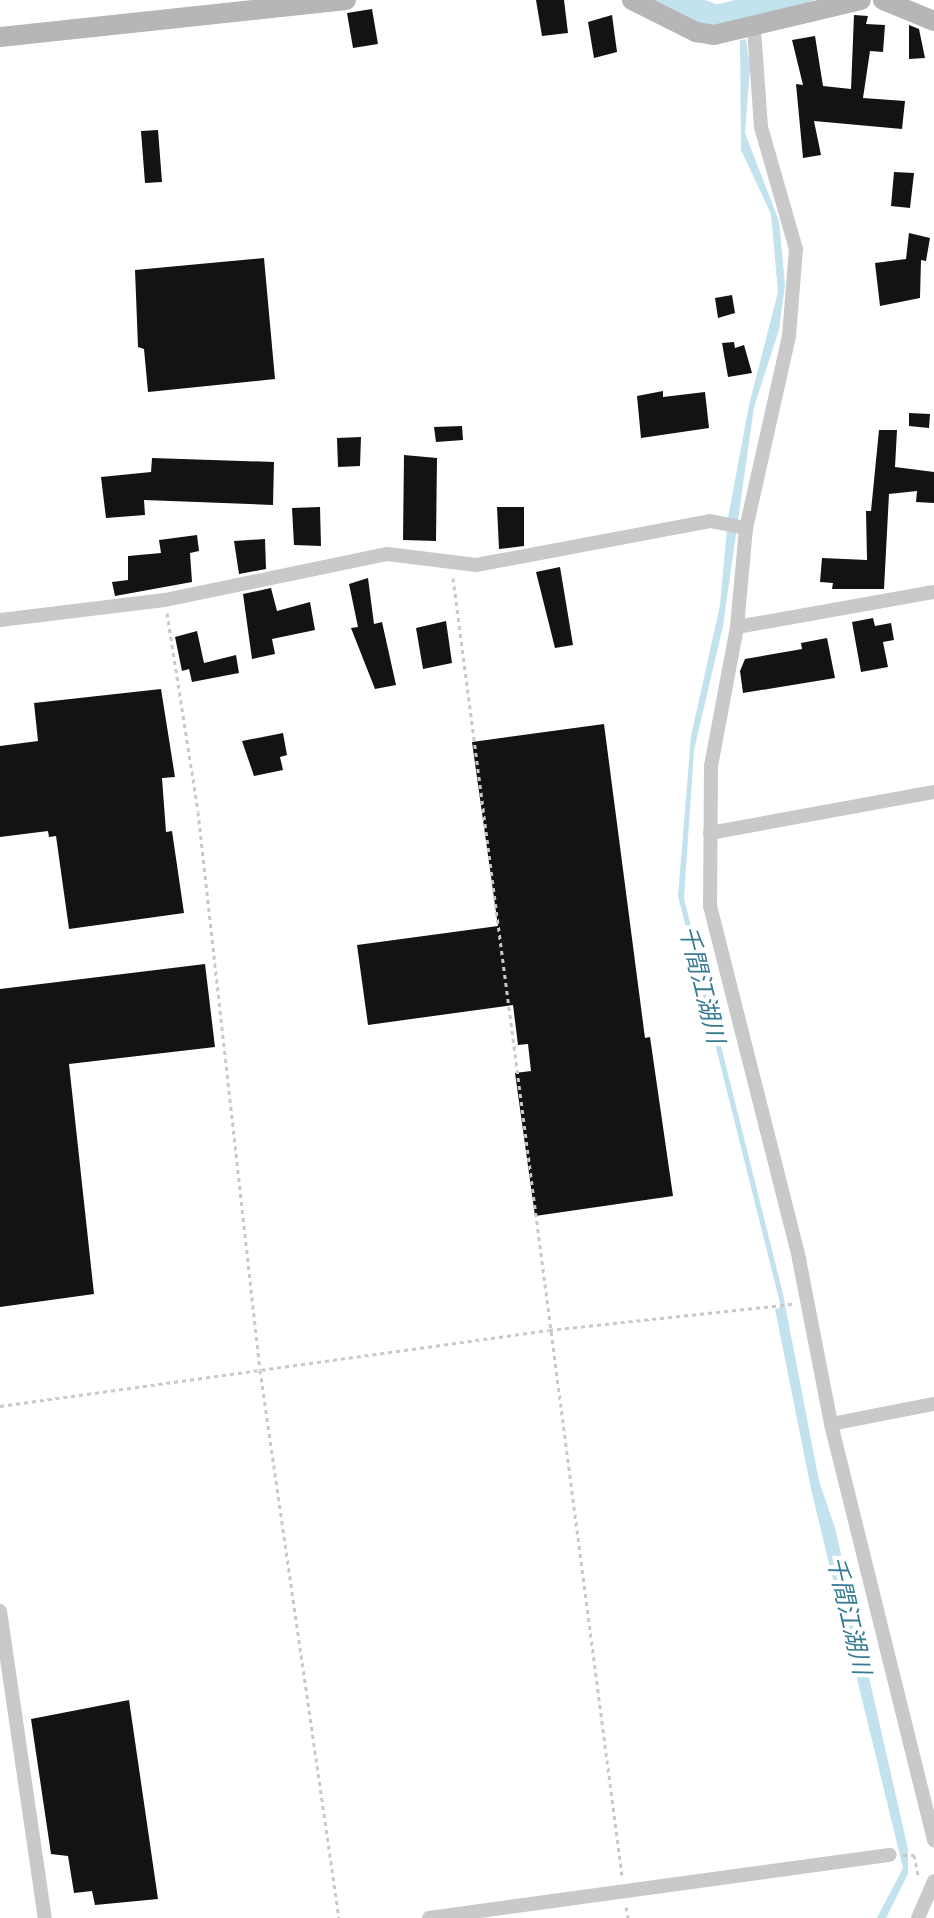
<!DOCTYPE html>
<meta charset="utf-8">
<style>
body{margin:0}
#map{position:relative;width:934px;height:1918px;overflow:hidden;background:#fff;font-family:Manrope,"Noto Sans JP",sans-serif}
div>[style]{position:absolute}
.water>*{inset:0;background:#c2e2ed}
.stream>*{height:5px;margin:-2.5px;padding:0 2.5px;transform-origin:2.5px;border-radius:2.5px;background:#c2e2ed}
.river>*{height:30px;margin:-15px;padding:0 15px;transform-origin:15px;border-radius:15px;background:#c2e2ed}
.building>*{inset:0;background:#131313}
.path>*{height:3px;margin-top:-1.5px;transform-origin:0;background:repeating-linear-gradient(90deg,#c9c9c9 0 4px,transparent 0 8px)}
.street>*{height:14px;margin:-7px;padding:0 7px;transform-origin:7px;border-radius:7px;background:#c9c9c9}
.secondary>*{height:20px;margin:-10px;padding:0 10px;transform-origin:10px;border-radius:10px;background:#b6b6b6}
span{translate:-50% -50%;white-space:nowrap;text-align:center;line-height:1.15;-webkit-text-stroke:8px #fff;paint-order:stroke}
.water-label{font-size:24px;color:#367b92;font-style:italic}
</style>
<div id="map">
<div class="water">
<i style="clip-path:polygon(746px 39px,750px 67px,745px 133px,779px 221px,785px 285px,779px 330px,754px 407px,723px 626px,694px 750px,684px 898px,783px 1294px,819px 1481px,835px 1528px,908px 1849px,908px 1874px,886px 1918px,877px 1918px,903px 1868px,811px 1489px,775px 1309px,781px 1307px,678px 896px,691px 736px,720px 605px,728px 518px,749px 405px,778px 292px,771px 214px,741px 150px,740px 40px)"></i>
</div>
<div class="stream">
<i style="left:737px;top:16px;width:1px;rotate:45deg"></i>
</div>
<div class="river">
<i style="left:661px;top:0;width:59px;rotate:20deg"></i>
<i style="left:716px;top:20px;width:85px;rotate:-13.5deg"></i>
</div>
<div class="building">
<i style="clip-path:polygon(536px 0,564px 0,568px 33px,542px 36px)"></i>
<i style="clip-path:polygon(372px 9px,378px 44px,353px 48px,347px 13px)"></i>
<i style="clip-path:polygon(612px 15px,617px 52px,594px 58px,588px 22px)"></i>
<i style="clip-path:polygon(854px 15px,868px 16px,866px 24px,885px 25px,883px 52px,870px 51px,863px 98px,905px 101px,902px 129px,814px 121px,821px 155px,803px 158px,796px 84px,803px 85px,792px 40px,815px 36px,823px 86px,851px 89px)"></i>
<i style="clip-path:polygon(909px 25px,919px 29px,925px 58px,909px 59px)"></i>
<i style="clip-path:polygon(158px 130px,162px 182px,145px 183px,141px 131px)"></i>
<i style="clip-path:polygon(894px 172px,914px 173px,910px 208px,891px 206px)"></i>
<i style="clip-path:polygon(909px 233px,930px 238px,926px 261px,921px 260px,920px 298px,880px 306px,875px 263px,906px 259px)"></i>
<i style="clip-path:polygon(264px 258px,275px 379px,148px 392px,144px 349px,138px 347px,135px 270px)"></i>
<i style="clip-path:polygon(732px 295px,735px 313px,718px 318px,715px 298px)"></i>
<i style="clip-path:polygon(734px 342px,735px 348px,744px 345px,752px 373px,728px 377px,722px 343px)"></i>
<i style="clip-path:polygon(663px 391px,663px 397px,705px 392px,709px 428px,641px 438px,637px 396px)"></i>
<i style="clip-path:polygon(909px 413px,930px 414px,929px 428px,909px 426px)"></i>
<i style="clip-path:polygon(462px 426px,463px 440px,436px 442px,434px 427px)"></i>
<i style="clip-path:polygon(879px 430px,897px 430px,895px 467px,934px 472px,934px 503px,916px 502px,917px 491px,889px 494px,884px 589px,832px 589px,833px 583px,820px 582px,822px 558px,867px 560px,866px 511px,871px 511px)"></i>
<i style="clip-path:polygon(361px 437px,360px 466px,338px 467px,337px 438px)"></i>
<i style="clip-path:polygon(404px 455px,437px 458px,436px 541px,403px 540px)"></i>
<i style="clip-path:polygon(152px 458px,274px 462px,273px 505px,144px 500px,145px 515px,106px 518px,101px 477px,151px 472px)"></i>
<i style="clip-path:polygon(320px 507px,321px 546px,294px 545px,292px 508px)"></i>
<i style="clip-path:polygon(497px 507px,524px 507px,524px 546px,499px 549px)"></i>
<i style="clip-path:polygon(197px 535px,199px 551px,190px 553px,192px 582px,115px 596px,112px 582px,128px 580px,128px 556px,161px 553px,159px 540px)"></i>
<i style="clip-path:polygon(265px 539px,266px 569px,239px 574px,234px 541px)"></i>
<i style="clip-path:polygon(560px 567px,573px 645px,555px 648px,536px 572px)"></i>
<i style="clip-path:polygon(368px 578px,374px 624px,382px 622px,396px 685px,375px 689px,351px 628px,358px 627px,349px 584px)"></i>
<i style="clip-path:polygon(271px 588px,277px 611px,310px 602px,315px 630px,272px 639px,275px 654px,252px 659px,243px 594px)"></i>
<i style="clip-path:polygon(873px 618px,875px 626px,891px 623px,894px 640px,883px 642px,888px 667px,861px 672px,852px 622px)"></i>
<i style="clip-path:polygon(446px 621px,452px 663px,423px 669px,416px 628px)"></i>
<i style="clip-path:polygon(197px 631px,204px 663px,236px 655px,239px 673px,192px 682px,189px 669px,182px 671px,175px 637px)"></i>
<i style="clip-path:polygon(827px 638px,835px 678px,743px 693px,740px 671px,745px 659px,802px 649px,801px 643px)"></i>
<i style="clip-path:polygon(161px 689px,175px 777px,162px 778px,166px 832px,172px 831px,184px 913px,69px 929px,56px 836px,49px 837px,48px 831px,0 837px,0 746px,38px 741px,34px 703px)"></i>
<i style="clip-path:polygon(604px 724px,645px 1038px,650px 1037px,673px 1196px,535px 1216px,515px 1073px,531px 1071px,528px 1044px,518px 1045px,513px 1005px,368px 1025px,357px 945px,498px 926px,472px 742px)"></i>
<i style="clip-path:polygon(283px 733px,287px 755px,280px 757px,283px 770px,254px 776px,242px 741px)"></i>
<i style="clip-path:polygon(205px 964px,215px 1047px,69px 1064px,94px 1294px,0 1307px,0 989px)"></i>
<i style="clip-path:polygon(129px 1700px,158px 1899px,95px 1905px,92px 1891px,74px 1893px,68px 1856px,51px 1854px,31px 1719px)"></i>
</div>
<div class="path">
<i style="left:453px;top:578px;width:1309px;rotate:82.58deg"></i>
<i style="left:167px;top:613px;width:201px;rotate:81.1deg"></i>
<i style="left:198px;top:812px;width:561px;rotate:83.66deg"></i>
<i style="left:260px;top:1370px;width:554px;rotate:81.8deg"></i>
<i style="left:0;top:1406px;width:554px;rotate:-7.88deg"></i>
<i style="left:549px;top:1330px;width:246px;rotate:-6.1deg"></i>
<i style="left:903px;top:1855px;width:11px"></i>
<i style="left:914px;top:1855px;width:21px;rotate:79deg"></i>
<i style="left:626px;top:1907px;width:11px;rotate:80deg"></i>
</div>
<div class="street">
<i style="left:754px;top:29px;width:98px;rotate:85.9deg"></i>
<i style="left:761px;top:127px;width:127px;rotate:74deg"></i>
<i style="left:796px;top:249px;width:87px;rotate:94.6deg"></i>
<i style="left:789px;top:336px;width:197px;rotate:102.6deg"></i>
<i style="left:746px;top:528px;width:99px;rotate:95.2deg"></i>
<i style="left:737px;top:627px;width:141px;rotate:100.6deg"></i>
<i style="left:711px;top:766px;width:140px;rotate:90.4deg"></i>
<i style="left:710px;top:906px;width:364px;rotate:75.8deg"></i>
<i style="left:799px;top:1259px;width:168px;rotate:79deg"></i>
<i style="left:831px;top:1424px;width:429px;rotate:76.1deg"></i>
<i style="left:0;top:620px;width:166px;rotate:-6.9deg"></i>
<i style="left:165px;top:600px;width:227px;rotate:-11.7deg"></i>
<i style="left:387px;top:554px;width:90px;rotate:7deg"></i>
<i style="left:476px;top:565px;width:238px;rotate:-10.6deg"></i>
<i style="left:710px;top:521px;width:37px;rotate:11deg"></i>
<i style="left:737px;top:627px;width:200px;rotate:-10.1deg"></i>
<i style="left:710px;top:833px;width:228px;rotate:-10.4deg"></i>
<i style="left:831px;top:1424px;width:105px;rotate:-11deg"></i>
<i style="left:0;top:1611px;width:310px;rotate:81.7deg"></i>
<i style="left:429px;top:1918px;width:465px;rotate:-7.8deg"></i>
<i style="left:918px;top:1918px;width:40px;rotate:-66.6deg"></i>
</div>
<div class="secondary">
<i style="left:632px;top:0;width:72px;rotate:26.6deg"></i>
<i style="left:696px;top:32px;width:18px;rotate:9deg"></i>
<i style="left:714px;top:35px;width:151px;rotate:-13.4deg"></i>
<i style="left:883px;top:0;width:55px;rotate:22.4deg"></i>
<i style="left:0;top:37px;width:348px;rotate:-6.1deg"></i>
</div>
<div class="water-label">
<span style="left:703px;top:984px;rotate:76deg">千間江湖川</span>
<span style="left:850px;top:1615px;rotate:77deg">千間江湖川</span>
</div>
</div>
